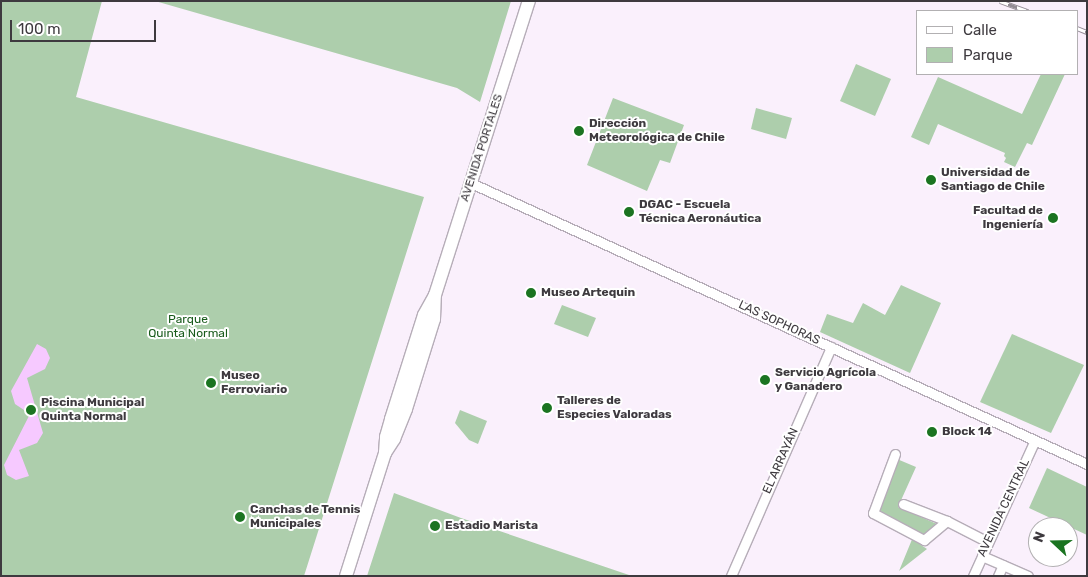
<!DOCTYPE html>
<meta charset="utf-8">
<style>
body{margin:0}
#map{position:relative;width:1088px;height:577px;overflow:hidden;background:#faf0fc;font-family:Rubik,sans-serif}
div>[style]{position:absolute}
.green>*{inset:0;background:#adceac}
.water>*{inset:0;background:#f6c9ff}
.roads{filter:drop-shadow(1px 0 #b6adb8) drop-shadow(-1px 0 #b6adb8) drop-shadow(0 1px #b6adb8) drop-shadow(0 -1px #b6adb8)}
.minor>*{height:9px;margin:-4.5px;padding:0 4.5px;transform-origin:4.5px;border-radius:4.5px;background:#fff}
.secondary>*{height:12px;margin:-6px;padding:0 6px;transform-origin:6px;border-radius:6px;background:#fff}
.rail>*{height:5px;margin-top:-2.5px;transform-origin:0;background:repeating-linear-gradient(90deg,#fff 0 9px,#928b94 0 18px);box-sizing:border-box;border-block:1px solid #928b94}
.dots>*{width:14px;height:14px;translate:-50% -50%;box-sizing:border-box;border:2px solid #fff;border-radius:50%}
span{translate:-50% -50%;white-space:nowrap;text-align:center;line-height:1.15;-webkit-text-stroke:4px #fff;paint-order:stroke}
.poi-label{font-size:12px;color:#3e3a3f;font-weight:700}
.left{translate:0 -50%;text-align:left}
.right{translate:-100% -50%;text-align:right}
.street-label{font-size:12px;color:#3e3a3f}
.park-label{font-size:12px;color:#195b1c}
.frame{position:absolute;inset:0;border:2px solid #3e3a3f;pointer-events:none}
.legend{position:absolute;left:916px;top:10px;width:162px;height:65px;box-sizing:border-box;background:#fff;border:1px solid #b2b0b2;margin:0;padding:6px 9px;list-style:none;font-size:15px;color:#3e3a3f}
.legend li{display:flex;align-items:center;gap:10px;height:25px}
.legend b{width:25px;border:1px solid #b2b0b2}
.north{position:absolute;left:1028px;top:517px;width:50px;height:50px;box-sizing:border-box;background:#fff;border:1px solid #b2b0b2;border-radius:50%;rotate:291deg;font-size:14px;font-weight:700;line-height:20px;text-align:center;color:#3e3a3f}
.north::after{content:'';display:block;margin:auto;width:18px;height:22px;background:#1b7421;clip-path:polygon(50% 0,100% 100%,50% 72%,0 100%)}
.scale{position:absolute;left:10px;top:20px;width:146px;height:22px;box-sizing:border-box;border:2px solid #3e3a3f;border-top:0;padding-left:6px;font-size:15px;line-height:18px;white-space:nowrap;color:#3e3a3f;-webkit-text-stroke:4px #fff;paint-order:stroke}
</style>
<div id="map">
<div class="green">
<i style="clip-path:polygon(1px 1px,102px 1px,76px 97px,424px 197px,304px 576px,1px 576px)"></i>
<i style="clip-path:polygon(155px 1px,511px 1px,480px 102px,457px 88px)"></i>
<i style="clip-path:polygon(856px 64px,891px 79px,875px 116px,840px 101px)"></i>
<i style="clip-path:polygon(1041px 74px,1065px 74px,1032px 145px,1027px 143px,1015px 167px,1004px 162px,1006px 158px,1004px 156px,1005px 153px,938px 124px,929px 145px,911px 137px,938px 77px,1022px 114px)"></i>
<i style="clip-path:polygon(613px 98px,684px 125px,670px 163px,660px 160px,647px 191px,587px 165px)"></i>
<i style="clip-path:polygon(756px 108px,792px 118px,786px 139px,751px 129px)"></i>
<i style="clip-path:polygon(901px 285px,941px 303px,910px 373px,820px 332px,827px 314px,853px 323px,863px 303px,885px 315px)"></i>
<i style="clip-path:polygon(562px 305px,596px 318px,588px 337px,554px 324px)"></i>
<i style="clip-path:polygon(1012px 334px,1084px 365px,1051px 433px,980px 402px)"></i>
<i style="clip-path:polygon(460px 410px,487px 421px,478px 444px,469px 440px,455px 423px)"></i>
<i style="clip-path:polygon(897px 459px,916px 467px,898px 507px,937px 524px,921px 545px,927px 549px,899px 571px,913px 537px,871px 518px)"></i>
<i style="clip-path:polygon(1047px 468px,1087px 487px,1087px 535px,1029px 508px)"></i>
<i style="clip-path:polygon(394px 493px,461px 518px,632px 576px,367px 576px)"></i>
</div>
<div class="water">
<i style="clip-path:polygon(37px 344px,46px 349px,50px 358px,45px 369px,27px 378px,43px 433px,37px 443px,19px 450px,29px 476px,16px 480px,7px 475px,4px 465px,30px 414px,15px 404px,11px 391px)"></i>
</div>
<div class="roads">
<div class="minor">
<i style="left:471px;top:183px;width:677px;rotate:24.52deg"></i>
<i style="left:895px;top:454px;width:63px;rotate:110.4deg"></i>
<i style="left:873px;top:513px;width:58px;rotate:27.9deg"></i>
<i style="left:924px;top:540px;width:30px;rotate:-40deg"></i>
<i style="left:903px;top:504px;width:47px;rotate:21.1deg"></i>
<i style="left:947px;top:521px;width:46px;rotate:27.1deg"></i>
<i style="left:982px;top:556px;width:50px;rotate:23.5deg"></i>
<i style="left:731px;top:576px;width:250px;rotate:-66.4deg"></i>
<i style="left:973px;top:576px;width:149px;rotate:-65.5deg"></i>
<i style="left:998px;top:576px;width:12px;rotate:-66deg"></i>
</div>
<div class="secondary">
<i style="left:385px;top:453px;width:16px;rotate:-86deg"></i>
<i style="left:386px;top:437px;width:19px;rotate:-74deg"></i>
<i style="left:391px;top:419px;width:109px;rotate:-72.4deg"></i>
<i style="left:424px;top:315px;width:21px;rotate:-61deg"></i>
<i style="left:346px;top:576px;width:129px;rotate:-72.4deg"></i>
<i style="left:385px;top:453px;width:17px;rotate:-57deg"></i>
<i style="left:394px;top:439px;width:32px;rotate:-68deg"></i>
<i style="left:406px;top:409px;width:94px;rotate:-72.7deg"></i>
<i style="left:434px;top:319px;width:24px;rotate:-88deg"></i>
<i style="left:435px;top:295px;width:309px;rotate:-72.3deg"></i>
</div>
</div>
<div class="rail">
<i style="left:1000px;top:1px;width:30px;rotate:20deg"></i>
<i style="left:1077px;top:28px;width:11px;rotate:22deg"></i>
</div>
<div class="dots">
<i style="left:579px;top:131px;background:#1b7421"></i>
<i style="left:931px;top:180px;background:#1b7421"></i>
<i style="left:629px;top:212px;background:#1b7421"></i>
<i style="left:1053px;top:218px;background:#1b7421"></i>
<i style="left:531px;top:293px;background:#1b7421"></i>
<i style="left:765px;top:380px;background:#1b7421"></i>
<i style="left:211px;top:383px;background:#1b7421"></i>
<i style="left:547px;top:408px;background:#1b7421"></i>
<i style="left:31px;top:410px;background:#1b7421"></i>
<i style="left:932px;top:432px;background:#1b7421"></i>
<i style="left:240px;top:517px;background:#1b7421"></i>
<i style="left:435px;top:526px;background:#1b7421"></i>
</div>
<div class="poi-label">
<span class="left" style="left:589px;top:131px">Dirección<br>Meteorológica de Chile</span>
<span class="left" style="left:941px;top:180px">Universidad de<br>Santiago de Chile</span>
<span class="left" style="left:639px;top:212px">DGAC - Escuela<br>Técnica Aeronáutica</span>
<span class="right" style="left:1043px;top:218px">Facultad de<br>Ingeniería</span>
<span class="left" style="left:541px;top:293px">Museo Artequin</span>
<span class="left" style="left:775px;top:380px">Servicio Agrícola<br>y Ganadero</span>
<span class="left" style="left:221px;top:383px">Museo<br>Ferroviario</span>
<span class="left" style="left:557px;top:408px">Talleres de<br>Especies Valoradas</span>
<span class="left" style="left:41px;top:410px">Piscina Municipal<br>Quinta Normal</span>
<span class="left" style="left:942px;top:432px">Block 14</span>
<span class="left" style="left:250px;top:517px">Canchas de Tennis<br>Municipales</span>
<span class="left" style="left:445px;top:526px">Estadio Marista</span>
</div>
<div class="street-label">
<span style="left:482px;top:148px;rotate:-72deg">AVENIDA PORTALES</span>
<span style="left:779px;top:323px;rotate:25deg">LAS SOPHORAS</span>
<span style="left:781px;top:461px;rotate:-66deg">EL ARRAYÁN</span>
<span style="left:1004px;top:508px;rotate:-65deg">AVENIDA CENTRAL</span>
</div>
<div class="park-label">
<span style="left:188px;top:327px">Parque<br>Quinta Normal</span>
</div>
<div class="frame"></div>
<ul class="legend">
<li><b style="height:6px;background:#fff"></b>Calle</li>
<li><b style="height:14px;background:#adceac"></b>Parque</li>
</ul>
<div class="north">N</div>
<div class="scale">100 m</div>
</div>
